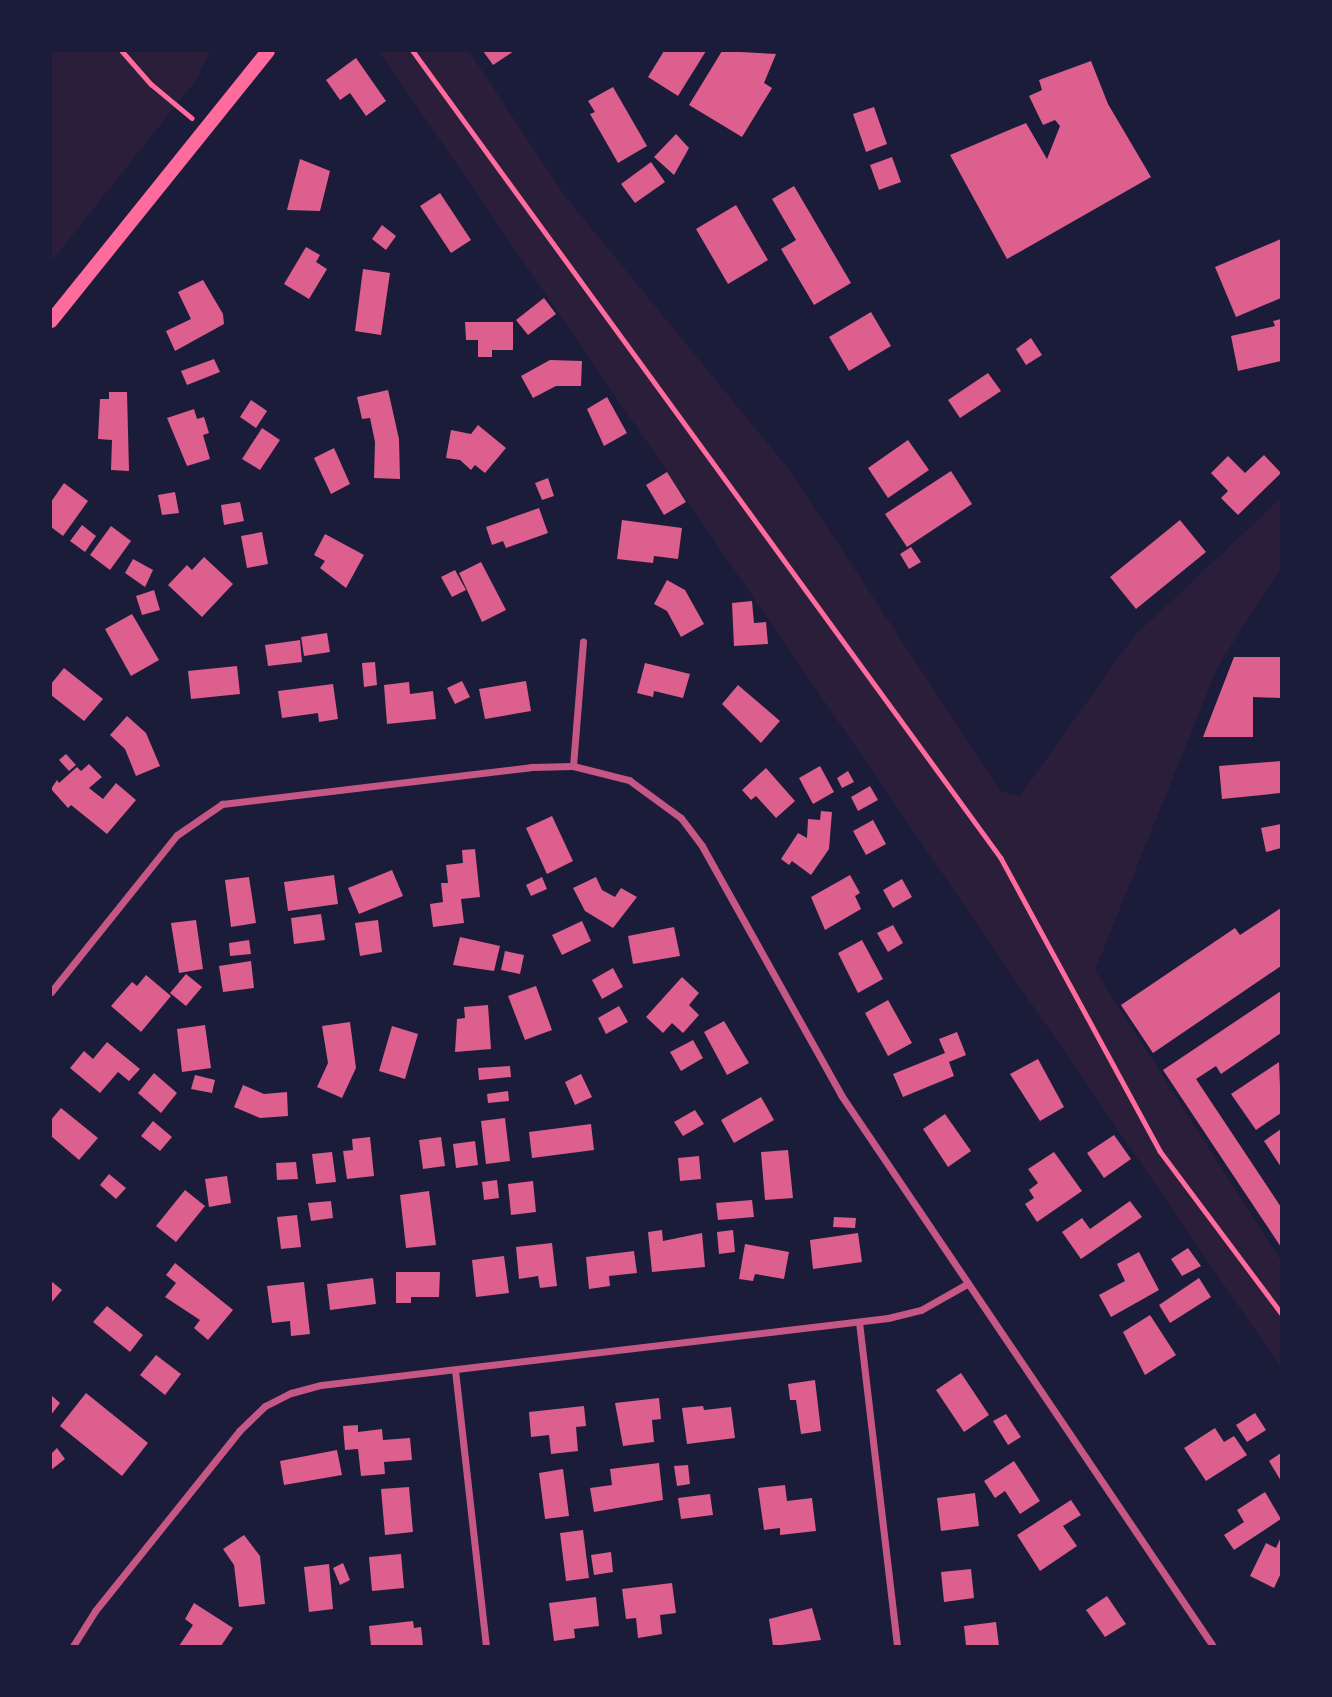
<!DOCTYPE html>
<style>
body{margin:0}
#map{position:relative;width:1332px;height:1697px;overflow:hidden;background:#1b1b3a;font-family:"Alegreya Sans",sans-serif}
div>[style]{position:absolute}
.green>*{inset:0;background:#2a1e3b}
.building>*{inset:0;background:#dd5f8e}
.path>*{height:4.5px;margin:-2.25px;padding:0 2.25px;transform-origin:2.25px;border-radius:2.25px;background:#ff6b9d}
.minor>*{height:7px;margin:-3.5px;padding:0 3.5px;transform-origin:3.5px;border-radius:3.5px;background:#c65784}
.secondary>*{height:14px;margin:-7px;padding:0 7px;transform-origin:7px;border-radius:7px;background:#ff6b9d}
span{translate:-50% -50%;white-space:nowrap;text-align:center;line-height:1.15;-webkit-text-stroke:6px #1b1b3a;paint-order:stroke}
.frame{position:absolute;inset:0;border:52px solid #1b1b3a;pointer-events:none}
</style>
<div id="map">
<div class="green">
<i style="clip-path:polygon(51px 51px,211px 51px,198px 72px,201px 74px,51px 262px)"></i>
<i style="clip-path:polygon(379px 51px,469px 51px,565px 196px,787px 467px,1001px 791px,1020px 796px,1134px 636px,1281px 498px,1281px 568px,1218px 666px,1095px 970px,1281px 1261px,1281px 1368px)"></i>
</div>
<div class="building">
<i style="clip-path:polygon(483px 51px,514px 51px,493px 65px)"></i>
<i style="clip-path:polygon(664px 51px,706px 51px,678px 96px,648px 77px)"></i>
<i style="clip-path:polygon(722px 51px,776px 54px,764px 83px,772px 88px,742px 137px,689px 105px)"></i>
<i style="clip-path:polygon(356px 58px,386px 101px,366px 116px,350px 93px,340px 100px,326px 80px)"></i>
<i style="clip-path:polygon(1091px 61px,1108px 104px,1151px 177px,1007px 259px,950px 155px,1026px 123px,1047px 159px,1060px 126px,1055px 120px,1043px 125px,1029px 96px,1042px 90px,1039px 80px)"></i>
<i style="clip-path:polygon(613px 87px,647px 146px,618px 163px,590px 114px,595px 112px,588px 101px)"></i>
<i style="clip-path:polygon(874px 107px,887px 144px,866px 152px,853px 114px)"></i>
<i style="clip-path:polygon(676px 134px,689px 148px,674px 175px,654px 157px)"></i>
<i style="clip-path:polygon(892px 157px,901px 182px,879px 190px,870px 165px)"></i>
<i style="clip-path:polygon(300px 159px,330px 171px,320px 211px,287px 210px)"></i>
<i style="clip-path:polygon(651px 162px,665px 182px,635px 203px,621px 184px)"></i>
<i style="clip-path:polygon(794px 186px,851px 283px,814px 305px,781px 249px,796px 240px,772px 199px)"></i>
<i style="clip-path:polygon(440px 193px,471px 240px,451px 253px,420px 206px)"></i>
<i style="clip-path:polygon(736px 205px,768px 260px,728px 284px,696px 229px)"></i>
<i style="clip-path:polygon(382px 225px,396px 236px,386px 250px,372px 239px)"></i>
<i style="clip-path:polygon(1281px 239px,1281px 298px,1236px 317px,1215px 267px)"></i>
<i style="clip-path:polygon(306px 247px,320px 255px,316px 262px,327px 269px,309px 299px,284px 284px)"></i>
<i style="clip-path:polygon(363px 269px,390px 273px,381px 335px,355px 331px)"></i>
<i style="clip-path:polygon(203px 280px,223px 314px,224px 324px,175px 351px,166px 331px,191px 319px,178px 292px)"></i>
<i style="clip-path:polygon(544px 298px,556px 314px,528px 335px,516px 320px)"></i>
<i style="clip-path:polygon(871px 312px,891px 346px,849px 371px,829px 337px)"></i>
<i style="clip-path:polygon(1281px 319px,1281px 361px,1238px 371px,1231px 336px,1275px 326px,1273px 321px)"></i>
<i style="clip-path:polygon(465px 322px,513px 322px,513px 350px,492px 350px,492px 357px,478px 357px,478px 340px,466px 340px)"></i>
<i style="clip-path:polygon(1031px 338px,1042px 355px,1026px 365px,1016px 349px)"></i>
<i style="clip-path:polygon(214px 359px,220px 372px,187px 385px,181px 371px)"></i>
<i style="clip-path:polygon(550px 360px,582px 361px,581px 386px,556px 386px,533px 398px,521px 376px)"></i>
<i style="clip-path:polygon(988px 373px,1001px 391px,960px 418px,948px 400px)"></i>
<i style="clip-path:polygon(388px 390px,399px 439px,400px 479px,374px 478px,375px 442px,370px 418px,362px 419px,357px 397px)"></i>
<i style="clip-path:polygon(109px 392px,127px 392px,129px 471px,111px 470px,112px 440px,98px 439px,100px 399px,109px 399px)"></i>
<i style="clip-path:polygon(607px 397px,627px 433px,604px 446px,587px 409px)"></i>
<i style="clip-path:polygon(251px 400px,267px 411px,256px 428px,240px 417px)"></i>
<i style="clip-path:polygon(194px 409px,197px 419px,204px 417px,209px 433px,203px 435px,210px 459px,187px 466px,167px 418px)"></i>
<i style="clip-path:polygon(478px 425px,506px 448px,485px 473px,475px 465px,471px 470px,460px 460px,446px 458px,451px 430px,471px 434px)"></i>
<i style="clip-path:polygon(262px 428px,280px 440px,260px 470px,242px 459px)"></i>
<i style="clip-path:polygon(908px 440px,929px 470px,888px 498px,868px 468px)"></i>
<i style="clip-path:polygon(334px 448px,350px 484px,331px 494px,314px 458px)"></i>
<i style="clip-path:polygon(1264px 455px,1281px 473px,1238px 515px,1221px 498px,1228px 491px,1211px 473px,1228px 456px,1245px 473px)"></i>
<i style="clip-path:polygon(951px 471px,972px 504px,907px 547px,885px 514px)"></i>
<i style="clip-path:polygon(667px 472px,686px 502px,664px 515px,646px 485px)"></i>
<i style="clip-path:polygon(548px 478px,554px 496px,542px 500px,535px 483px)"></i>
<i style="clip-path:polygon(64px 483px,88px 501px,63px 536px,51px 527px,51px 502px)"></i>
<i style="clip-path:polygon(175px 492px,179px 513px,162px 515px,158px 495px)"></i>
<i style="clip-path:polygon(240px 502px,244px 521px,224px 525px,221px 505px)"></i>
<i style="clip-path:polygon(539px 508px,548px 533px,506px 548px,503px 541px,492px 545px,486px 527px)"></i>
<i style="clip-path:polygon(622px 520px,682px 528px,678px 559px,654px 556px,653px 563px,617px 559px)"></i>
<i style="clip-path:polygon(1180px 520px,1206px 552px,1136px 609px,1110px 577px)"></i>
<i style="clip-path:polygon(82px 525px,96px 536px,85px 552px,70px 541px)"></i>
<i style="clip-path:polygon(111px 526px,131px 541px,110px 570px,90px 555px)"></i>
<i style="clip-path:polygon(262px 532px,268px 564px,247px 568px,241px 536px)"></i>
<i style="clip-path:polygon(325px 534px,364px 555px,346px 588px,320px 568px,325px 561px,314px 555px)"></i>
<i style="clip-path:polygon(911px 547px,921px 562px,909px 569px,900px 554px)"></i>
<i style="clip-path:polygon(204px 557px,233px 584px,202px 617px,168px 585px,187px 565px,192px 570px)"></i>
<i style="clip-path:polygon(133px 559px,153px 570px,145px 587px,125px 573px)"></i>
<i style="clip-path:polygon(481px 562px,506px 610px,482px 622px,459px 573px)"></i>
<i style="clip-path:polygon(455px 570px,466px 590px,452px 597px,441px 577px)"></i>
<i style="clip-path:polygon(667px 580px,685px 590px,704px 624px,681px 637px,667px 611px,654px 604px)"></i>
<i style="clip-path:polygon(154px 590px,160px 610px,142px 615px,136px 596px)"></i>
<i style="clip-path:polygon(752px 601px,754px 623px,766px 622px,768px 644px,734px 646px,732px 603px)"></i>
<i style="clip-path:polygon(132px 614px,159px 660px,131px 676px,105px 629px)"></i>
<i style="clip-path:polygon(327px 633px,330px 652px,304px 656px,301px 637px)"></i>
<i style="clip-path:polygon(300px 640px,302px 662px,268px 666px,265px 645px)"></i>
<i style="clip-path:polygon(1234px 657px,1281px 657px,1281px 698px,1253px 697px,1253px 737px,1203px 737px)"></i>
<i style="clip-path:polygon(375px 662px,377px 685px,364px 687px,362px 663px)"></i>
<i style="clip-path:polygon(645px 663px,690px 674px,683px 698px,654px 691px,653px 697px,637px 693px)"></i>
<i style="clip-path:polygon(237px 666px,240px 694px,191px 699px,188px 671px)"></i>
<i style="clip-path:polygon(64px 668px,103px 699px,84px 721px,51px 695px,51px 684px)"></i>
<i style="clip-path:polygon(462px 681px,470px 697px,455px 704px,447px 688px)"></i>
<i style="clip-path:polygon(526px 681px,531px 711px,485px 719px,479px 689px)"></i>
<i style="clip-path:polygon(409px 682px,410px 694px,433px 691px,436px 719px,387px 724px,384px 685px)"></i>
<i style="clip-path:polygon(333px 684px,338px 719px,319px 722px,318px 713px,282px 718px,278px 691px)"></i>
<i style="clip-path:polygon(738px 685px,780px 721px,761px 743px,722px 704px)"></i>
<i style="clip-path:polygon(127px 716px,146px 733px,160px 766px,136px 776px,125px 749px,110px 735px)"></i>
<i style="clip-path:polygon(66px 754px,76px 765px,69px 771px,59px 760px)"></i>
<i style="clip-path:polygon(1281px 761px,1281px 793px,1222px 799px,1219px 766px)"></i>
<i style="clip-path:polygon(89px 764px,102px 777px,89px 788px,103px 799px,116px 783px,136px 800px,107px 834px,71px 805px,68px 808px,51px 789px,57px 780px,59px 783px,77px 767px,81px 771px)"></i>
<i style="clip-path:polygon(820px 766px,834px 792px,813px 804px,799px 778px)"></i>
<i style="clip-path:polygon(766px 768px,795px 801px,776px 818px,756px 796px,751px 800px,742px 790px)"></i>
<i style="clip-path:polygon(848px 771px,854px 782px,842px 788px,837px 778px)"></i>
<i style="clip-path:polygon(870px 786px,878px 800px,858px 811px,851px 797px)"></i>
<i style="clip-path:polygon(821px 811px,832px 812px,829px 849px,811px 875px,792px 861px,789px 865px,781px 859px,798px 833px,807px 838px,808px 819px,820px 820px)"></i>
<i style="clip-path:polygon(552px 816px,573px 861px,547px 874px,526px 828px)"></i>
<i style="clip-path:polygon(873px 820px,886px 844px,866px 855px,853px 831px)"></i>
<i style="clip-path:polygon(1281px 824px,1281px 848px,1266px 852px,1261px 828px)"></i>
<i style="clip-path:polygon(475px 849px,480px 897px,461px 899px,464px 923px,433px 927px,430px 904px,443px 902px,441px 883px,448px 883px,446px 865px,463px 863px,462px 850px)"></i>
<i style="clip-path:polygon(392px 870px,403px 896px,359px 914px,348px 888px)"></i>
<i style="clip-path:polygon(334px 875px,338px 904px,288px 911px,284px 882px)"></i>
<i style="clip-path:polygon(850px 875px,860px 893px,855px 896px,861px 909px,825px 930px,811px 897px)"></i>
<i style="clip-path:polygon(249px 877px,256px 923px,231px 927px,225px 880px)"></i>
<i style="clip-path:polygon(542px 877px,547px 889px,531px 896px,526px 885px)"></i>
<i style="clip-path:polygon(596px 877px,602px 890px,615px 897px,621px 888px,637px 897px,613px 928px,585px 911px,573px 888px)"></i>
<i style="clip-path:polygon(902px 879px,912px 897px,893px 908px,883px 890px)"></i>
<i style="clip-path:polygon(1281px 908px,1281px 966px,1153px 1053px,1121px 1005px,1235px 928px,1240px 935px)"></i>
<i style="clip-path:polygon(321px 914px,325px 940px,294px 944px,291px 918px)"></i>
<i style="clip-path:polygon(196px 920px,203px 969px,179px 973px,171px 923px)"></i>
<i style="clip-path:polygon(378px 920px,382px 952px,360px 956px,355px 923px)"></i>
<i style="clip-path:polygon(582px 921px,591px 941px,562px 955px,552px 935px)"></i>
<i style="clip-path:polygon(893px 925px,903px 943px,888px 952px,877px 933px)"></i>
<i style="clip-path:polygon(674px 927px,680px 956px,633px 964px,628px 936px)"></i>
<i style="clip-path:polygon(460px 937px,500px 946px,494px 971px,453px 965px)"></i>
<i style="clip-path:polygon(249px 940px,251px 954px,230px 956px,229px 943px)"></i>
<i style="clip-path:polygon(862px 940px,883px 979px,858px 993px,838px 953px)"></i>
<i style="clip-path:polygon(505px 951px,524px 955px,520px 974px,501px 970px)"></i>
<i style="clip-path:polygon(251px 961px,254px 988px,223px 992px,219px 966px)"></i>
<i style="clip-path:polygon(613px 968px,623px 987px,602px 999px,592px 980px)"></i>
<i style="clip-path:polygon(186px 974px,202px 987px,186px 1006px,170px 993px)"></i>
<i style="clip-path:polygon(146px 975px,171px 996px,141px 1032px,111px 1006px,132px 982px,137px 986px)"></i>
<i style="clip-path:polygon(682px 977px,699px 993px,689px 1005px,699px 1015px,683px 1033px,672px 1023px,663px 1033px,646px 1017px)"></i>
<i style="clip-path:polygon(536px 986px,552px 1030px,525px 1040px,508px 996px)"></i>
<i style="clip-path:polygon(1281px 991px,1281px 1033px,1221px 1074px,1216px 1066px,1196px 1079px,1281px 1207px,1281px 1247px,1163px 1070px)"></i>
<i style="clip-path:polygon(888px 1000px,912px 1043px,888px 1056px,865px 1013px)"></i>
<i style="clip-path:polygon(488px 1005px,491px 1049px,455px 1052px,457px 1019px,465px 1018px,464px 1007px)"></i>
<i style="clip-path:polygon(619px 1006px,628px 1022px,606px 1034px,598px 1018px)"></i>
<i style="clip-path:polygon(724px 1021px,749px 1063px,727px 1075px,704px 1032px)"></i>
<i style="clip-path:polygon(350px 1022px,356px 1068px,342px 1098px,317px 1087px,328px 1063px,322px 1026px)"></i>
<i style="clip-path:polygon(205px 1025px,211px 1068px,182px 1072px,177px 1029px)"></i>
<i style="clip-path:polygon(392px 1026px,418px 1034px,405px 1079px,379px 1071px)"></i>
<i style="clip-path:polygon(957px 1032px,966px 1055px,949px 1062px,954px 1076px,903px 1097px,893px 1074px,945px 1053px,939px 1039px)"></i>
<i style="clip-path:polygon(693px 1040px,703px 1058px,681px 1071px,670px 1052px)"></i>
<i style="clip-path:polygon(107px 1042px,140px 1069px,129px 1081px,118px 1072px,100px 1093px,70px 1068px,84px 1051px,93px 1059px)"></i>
<i style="clip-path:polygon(1038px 1059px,1064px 1107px,1040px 1121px,1010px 1074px)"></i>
<i style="clip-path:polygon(1279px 1062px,1281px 1113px,1256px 1130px,1231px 1094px)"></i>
<i style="clip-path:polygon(510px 1066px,511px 1077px,479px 1080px,478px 1068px)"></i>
<i style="clip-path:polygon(154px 1073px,177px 1093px,161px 1113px,138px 1093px)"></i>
<i style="clip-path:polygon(581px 1074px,592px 1097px,575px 1105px,565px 1082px)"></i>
<i style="clip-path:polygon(195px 1075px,215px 1080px,212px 1093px,191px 1089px)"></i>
<i style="clip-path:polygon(243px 1085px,264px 1094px,287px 1092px,288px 1116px,260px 1118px,234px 1107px)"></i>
<i style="clip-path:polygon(508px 1091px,509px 1101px,488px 1103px,487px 1094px)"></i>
<i style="clip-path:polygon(761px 1097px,774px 1120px,734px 1143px,721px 1120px)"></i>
<i style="clip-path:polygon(61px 1108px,98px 1138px,79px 1160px,51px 1136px,51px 1120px)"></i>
<i style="clip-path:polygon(695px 1110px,704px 1124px,683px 1136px,674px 1122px)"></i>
<i style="clip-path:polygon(945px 1114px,971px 1151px,948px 1167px,923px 1129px)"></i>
<i style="clip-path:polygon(505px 1118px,510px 1161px,486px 1164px,481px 1121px)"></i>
<i style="clip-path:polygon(153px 1121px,172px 1137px,160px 1151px,141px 1136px)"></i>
<i style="clip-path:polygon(591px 1124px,594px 1150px,532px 1158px,529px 1132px)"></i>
<i style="clip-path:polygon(1281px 1129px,1281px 1167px,1264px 1141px)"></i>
<i style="clip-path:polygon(1114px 1135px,1131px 1159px,1104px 1178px,1087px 1153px)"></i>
<i style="clip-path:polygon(370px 1137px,374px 1176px,347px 1179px,343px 1151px,353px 1150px,352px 1139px)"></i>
<i style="clip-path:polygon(441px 1137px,445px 1166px,423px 1169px,419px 1140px)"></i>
<i style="clip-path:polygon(475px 1141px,478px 1165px,456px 1168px,453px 1144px)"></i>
<i style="clip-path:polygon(788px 1150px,793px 1198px,765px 1200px,761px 1152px)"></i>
<i style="clip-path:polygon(332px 1152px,336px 1182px,316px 1184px,312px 1154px)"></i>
<i style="clip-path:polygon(1054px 1152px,1082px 1191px,1037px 1222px,1025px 1204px,1034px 1198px,1029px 1190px,1038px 1183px,1028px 1169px)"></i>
<i style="clip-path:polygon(699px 1156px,701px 1179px,680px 1181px,678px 1158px)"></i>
<i style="clip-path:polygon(296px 1162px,298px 1179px,277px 1180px,276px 1163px)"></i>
<i style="clip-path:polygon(109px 1174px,126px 1188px,116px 1199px,100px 1185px)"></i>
<i style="clip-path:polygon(227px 1176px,231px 1203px,209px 1207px,205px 1179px)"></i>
<i style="clip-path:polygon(497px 1180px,499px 1198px,484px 1200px,482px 1182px)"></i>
<i style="clip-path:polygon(533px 1181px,536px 1212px,511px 1215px,508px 1184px)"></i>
<i style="clip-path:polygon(185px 1190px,205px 1206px,176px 1242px,156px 1226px)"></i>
<i style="clip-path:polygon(429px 1191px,436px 1245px,406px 1248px,400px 1195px)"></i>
<i style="clip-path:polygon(752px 1200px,754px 1217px,718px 1220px,716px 1203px)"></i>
<i style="clip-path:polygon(331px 1201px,333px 1218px,311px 1221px,308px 1203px)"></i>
<i style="clip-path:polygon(1130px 1201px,1142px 1217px,1081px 1259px,1062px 1232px,1082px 1218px,1090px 1229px)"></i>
<i style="clip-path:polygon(297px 1215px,301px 1247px,281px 1249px,277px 1217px)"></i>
<i style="clip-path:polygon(834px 1217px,856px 1218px,855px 1228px,833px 1227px)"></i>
<i style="clip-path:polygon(662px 1230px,663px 1241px,702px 1233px,705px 1267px,652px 1272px,648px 1232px)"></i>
<i style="clip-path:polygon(733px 1230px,735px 1252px,719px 1254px,717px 1232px)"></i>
<i style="clip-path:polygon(858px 1233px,862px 1262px,813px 1269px,810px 1240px)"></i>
<i style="clip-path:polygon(552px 1243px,557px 1286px,540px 1288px,538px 1276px,519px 1279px,516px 1247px)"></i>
<i style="clip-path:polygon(745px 1244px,789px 1252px,784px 1279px,755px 1274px,753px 1281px,739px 1279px)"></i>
<i style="clip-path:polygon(1188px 1248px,1201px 1266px,1182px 1276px,1171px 1259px)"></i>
<i style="clip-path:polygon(634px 1251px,637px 1273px,609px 1276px,610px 1286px,589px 1289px,586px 1257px)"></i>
<i style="clip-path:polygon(1139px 1252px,1159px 1290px,1111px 1317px,1099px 1295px,1125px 1281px,1117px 1264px)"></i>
<i style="clip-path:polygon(504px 1256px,509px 1293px,476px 1297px,472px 1260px)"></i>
<i style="clip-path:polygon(175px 1263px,233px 1310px,208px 1340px,194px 1328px,200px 1320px,165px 1297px,176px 1283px,166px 1275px)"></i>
<i style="clip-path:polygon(396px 1272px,440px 1272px,439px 1297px,411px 1297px,411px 1303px,396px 1303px)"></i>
<i style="clip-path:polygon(373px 1278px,376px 1304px,330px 1310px,327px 1284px)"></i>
<i style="clip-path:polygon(1199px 1278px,1211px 1297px,1170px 1323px,1159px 1305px)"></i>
<i style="clip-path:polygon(51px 1281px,62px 1290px,51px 1303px)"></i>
<i style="clip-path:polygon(304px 1282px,310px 1334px,291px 1336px,290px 1321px,272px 1323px,267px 1286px)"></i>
<i style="clip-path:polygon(107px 1306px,143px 1335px,130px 1352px,93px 1322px)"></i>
<i style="clip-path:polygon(1150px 1315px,1176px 1355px,1145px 1375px,1123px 1332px)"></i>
<i style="clip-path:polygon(156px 1355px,181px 1374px,165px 1395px,140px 1375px)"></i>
<i style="clip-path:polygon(961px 1373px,989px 1415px,964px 1432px,936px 1390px)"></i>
<i style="clip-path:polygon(815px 1380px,821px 1431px,801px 1434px,796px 1400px,790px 1400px,788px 1384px)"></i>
<i style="clip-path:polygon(86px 1393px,148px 1443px,122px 1476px,60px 1426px)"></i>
<i style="clip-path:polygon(51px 1395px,60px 1403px,51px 1415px)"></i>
<i style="clip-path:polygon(659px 1398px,661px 1419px,652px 1420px,654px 1442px,623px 1446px,615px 1403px)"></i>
<i style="clip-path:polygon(584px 1406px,586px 1426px,576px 1427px,578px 1451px,551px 1454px,549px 1435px,531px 1437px,529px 1412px)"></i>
<i style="clip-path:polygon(703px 1406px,704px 1410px,731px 1407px,735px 1438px,687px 1444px,682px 1408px)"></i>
<i style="clip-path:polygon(1255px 1413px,1266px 1430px,1247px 1442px,1236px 1425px)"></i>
<i style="clip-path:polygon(1006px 1414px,1021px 1437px,1008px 1445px,993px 1421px)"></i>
<i style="clip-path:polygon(358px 1425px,358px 1432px,382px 1429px,383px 1440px,410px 1438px,412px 1460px,384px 1462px,385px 1474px,361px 1476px,358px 1449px,345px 1450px,343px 1426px)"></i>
<i style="clip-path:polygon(1215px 1428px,1224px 1442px,1234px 1436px,1247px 1455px,1206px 1481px,1184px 1448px)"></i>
<i style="clip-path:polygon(57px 1448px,65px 1459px,51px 1470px,51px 1454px)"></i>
<i style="clip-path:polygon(337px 1450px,342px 1475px,284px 1485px,280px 1461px)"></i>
<i style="clip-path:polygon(1281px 1453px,1281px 1481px,1269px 1461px)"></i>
<i style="clip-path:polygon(1014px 1461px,1040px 1501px,1020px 1514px,1005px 1491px,995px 1498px,984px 1481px)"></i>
<i style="clip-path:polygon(659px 1463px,663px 1500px,594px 1512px,590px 1488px,612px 1485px,610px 1469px)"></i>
<i style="clip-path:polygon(688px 1465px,690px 1484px,677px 1486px,674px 1466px)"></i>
<i style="clip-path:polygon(563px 1469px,569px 1516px,545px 1519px,539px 1473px)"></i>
<i style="clip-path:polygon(785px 1485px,787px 1501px,812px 1498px,816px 1531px,780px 1535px,780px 1528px,764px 1530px,758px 1488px)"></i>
<i style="clip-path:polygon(409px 1487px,413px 1532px,385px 1535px,381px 1489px)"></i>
<i style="clip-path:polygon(1265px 1492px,1281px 1519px,1234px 1550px,1224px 1535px,1244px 1522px,1237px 1510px)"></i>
<i style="clip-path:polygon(975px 1493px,979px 1526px,941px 1531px,937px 1498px)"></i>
<i style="clip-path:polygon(710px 1494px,713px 1515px,681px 1519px,678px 1498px)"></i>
<i style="clip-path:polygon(1071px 1500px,1081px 1515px,1063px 1526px,1077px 1546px,1040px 1571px,1017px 1535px)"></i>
<i style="clip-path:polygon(583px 1530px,589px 1578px,566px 1581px,560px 1533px)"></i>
<i style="clip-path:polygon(244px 1535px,260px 1556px,265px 1604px,239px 1607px,234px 1565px,223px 1549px)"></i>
<i style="clip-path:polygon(1281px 1537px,1281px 1573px,1274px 1588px,1250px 1576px,1266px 1543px,1276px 1548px)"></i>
<i style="clip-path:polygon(611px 1552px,613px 1572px,594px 1575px,591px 1555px)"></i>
<i style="clip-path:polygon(401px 1554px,404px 1588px,372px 1591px,369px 1557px)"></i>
<i style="clip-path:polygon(343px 1563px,350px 1580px,340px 1585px,333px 1568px)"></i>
<i style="clip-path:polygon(329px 1564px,333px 1609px,309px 1612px,304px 1567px)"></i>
<i style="clip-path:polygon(971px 1569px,974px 1598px,944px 1602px,941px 1572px)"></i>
<i style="clip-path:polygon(672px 1583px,676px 1613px,660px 1615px,662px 1634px,638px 1638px,636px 1618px,626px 1619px,622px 1589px)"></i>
<i style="clip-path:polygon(1107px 1596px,1126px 1624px,1105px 1637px,1086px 1610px)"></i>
<i style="clip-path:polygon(596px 1597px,599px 1626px,574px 1629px,575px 1638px,554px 1641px,549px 1603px)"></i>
<i style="clip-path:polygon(194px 1603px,233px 1628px,221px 1646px,179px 1646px,193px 1625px,185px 1619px)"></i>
<i style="clip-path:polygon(812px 1608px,821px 1640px,773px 1646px,769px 1619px)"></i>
<i style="clip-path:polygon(413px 1621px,414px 1628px,421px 1627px,423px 1646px,371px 1646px,369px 1626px)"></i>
<i style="clip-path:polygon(996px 1622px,999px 1646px,966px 1646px,964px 1626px)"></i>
</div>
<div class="path">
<i style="left:122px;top:51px;width:44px;rotate:48.7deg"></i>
<i style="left:151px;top:84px;width:53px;rotate:39.7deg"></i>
<i style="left:413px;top:51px;width:998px;rotate:53.92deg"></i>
<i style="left:1001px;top:858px;width:333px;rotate:61.5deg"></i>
<i style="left:1160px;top:1151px;width:202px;rotate:53.2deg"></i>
</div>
<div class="minor">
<i style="left:573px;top:766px;width:125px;rotate:-85.4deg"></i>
<i style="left:51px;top:992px;width:201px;rotate:-51.3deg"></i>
<i style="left:177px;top:835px;width:55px;rotate:-34.6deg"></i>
<i style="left:222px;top:804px;width:311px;rotate:-6.8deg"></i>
<i style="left:531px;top:767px;width:42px;rotate:-1.4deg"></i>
<i style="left:573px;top:766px;width:58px;rotate:14deg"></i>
<i style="left:629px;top:780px;width:64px;rotate:36.2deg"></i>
<i style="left:681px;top:818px;width:35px;rotate:53deg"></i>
<i style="left:702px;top:846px;width:285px;rotate:60.8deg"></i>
<i style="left:841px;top:1095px;width:665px;rotate:55.98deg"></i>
<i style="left:859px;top:1322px;width:326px;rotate:83.3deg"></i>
<i style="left:455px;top:1370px;width:278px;rotate:83.6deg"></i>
<i style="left:73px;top:1646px;width:41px;rotate:-57.8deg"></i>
<i style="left:95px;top:1611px;width:231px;rotate:-51.3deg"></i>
<i style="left:239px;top:1431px;width:36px;rotate:-44deg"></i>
<i style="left:265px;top:1406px;width:29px;rotate:-27deg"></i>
<i style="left:291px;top:1393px;width:31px;rotate:-15deg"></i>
<i style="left:321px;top:1385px;width:571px;rotate:-6.74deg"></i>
<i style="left:888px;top:1318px;width:34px;rotate:-14deg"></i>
<i style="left:921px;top:1310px;width:53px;rotate:-29.5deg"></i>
</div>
<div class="secondary">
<i style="left:51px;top:321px;width:346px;rotate:-51.2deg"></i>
</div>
<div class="frame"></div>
</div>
